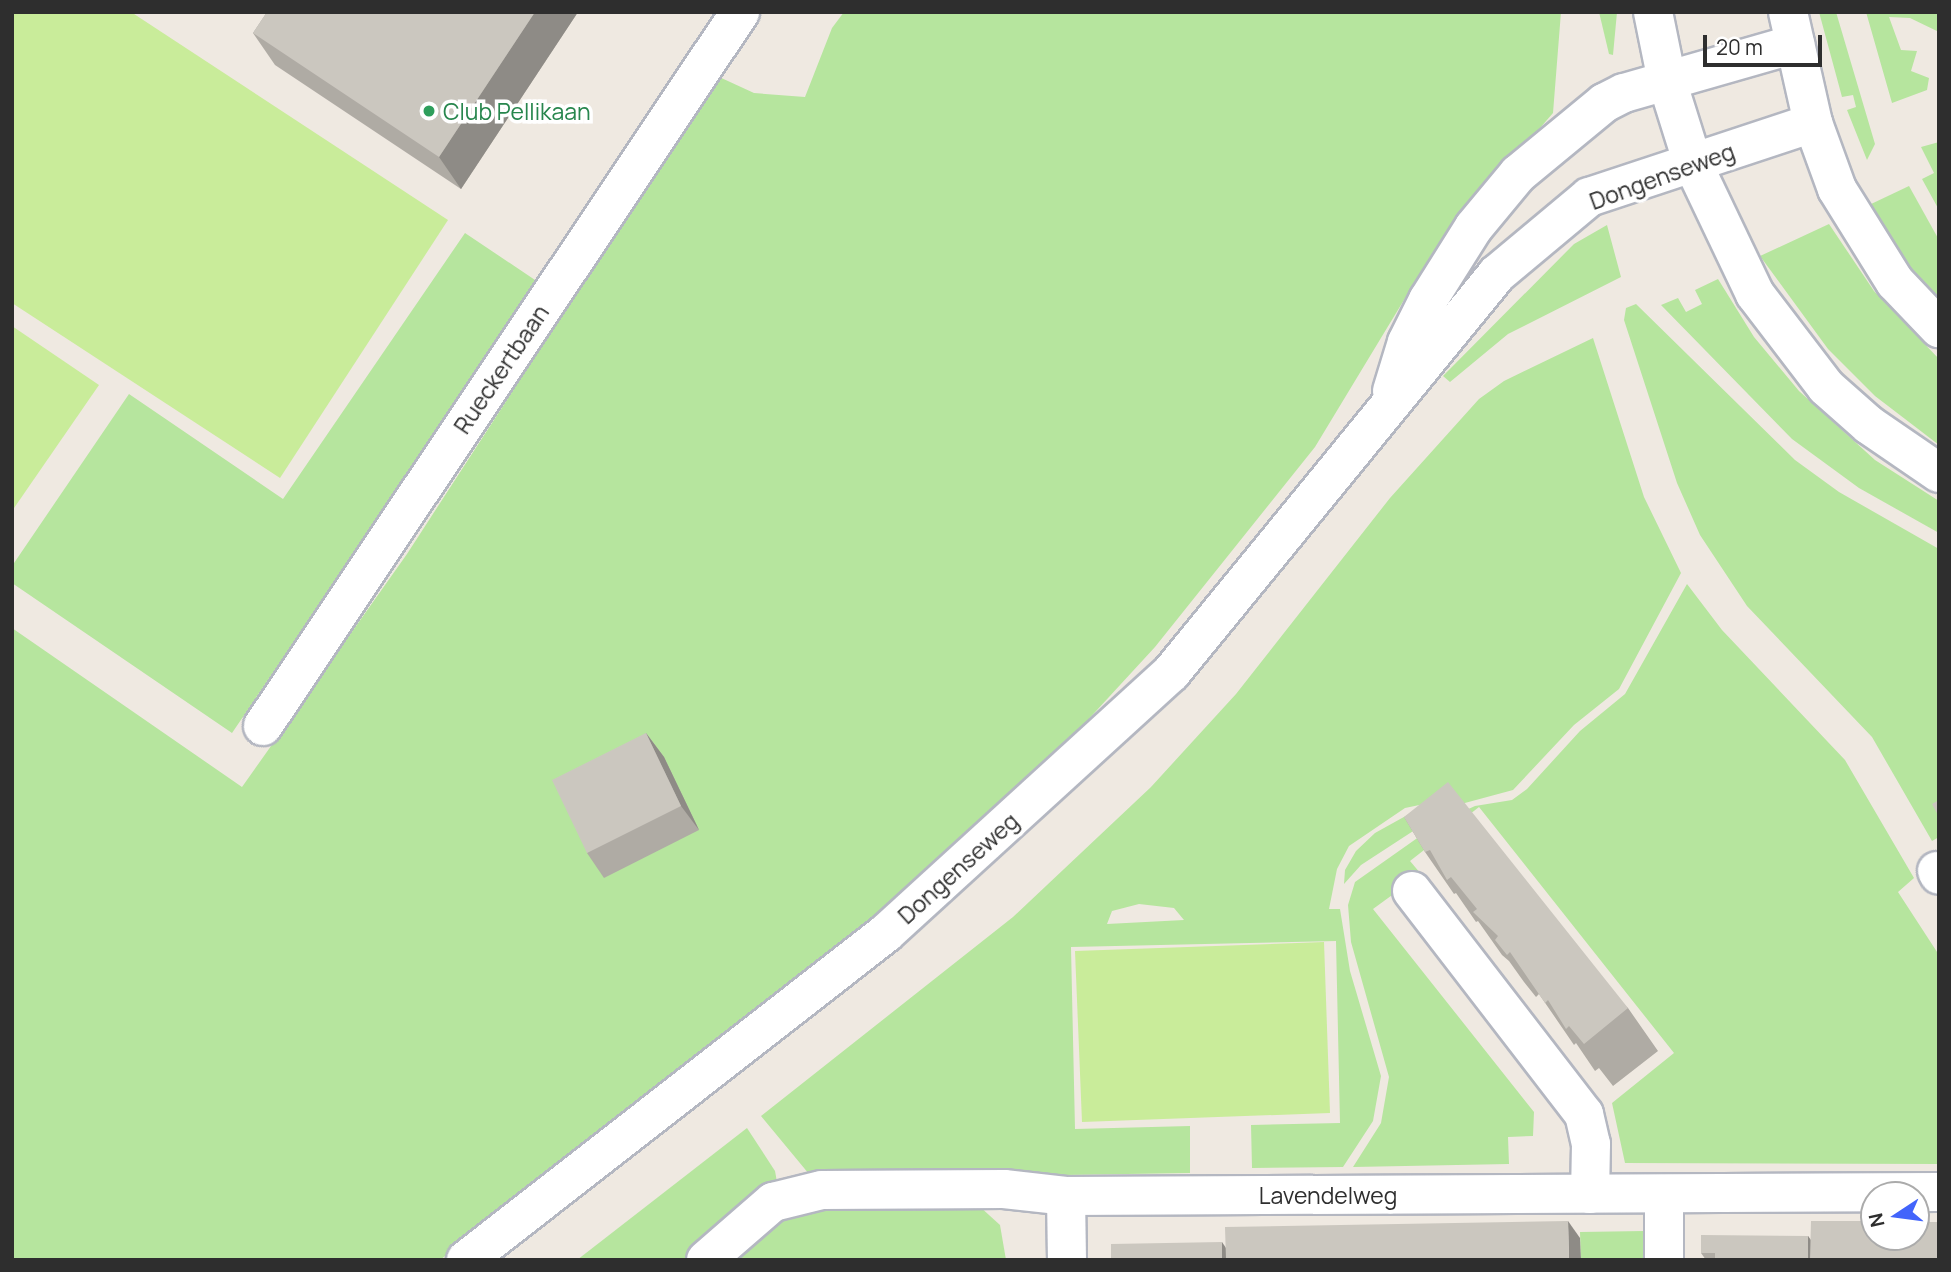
<!DOCTYPE html>
<style>
body{margin:0}
#map{position:relative;width:1951px;height:1272px;overflow:hidden;background:#efe9e1;font-family:Manrope,sans-serif}
div>[style]{position:absolute}
.green>*{inset:0;background:#b6e59e}
.pitch>*{inset:0;background:#c9ec9a}
.roads{filter:drop-shadow(2px 0 #b4b7c1) drop-shadow(-2px 0 #b4b7c1) drop-shadow(0 2px #b4b7c1) drop-shadow(0 -2px #b4b7c1)}
.street>*{height:38px;margin:-19px;padding:0 19px;transform-origin:19px;border-radius:19px;background:#fff}
.secondary>*{height:38px;margin:-19px;padding:0 19px;transform-origin:19px;border-radius:19px;background:#fff}
.wall>*{inset:0;background:#afaba4}
.shaded-wall>*{inset:0;background:#8e8b86}
.building>*{inset:0;background:#cbc7bf}
.dots>*{width:19px;height:19px;translate:-50% -50%;box-sizing:border-box;border:4px solid #fff;border-radius:50%}
span{translate:-50% -50%;white-space:nowrap;text-align:center;line-height:1.15;-webkit-text-stroke:7px #fff;paint-order:stroke}
.leisure-label{font-size:23px;color:#27864d}
.left{translate:0 -50%;text-align:left}
.street-label{font-size:23px;color:#2e2e2e}
.frame{position:absolute;inset:0;border:14px solid #2e2e2e;pointer-events:none}
.north{position:absolute;left:1860px;top:1181px;width:70px;height:70px;box-sizing:border-box;background:#fff;border:2px solid #ababab;border-radius:50%;rotate:257deg;font-size:19px;font-weight:700;line-height:28px;text-align:center;color:#2e2e2e}
.north::after{content:'';display:block;margin:auto;width:24px;height:32px;background:#4264fb;clip-path:polygon(50% 0,100% 100%,50% 72%,0 100%)}
.scale{position:absolute;left:1703px;top:35px;width:119px;height:32px;box-sizing:border-box;border:4px solid #2e2e2e;border-top:0;padding-left:9px;font-size:21px;line-height:24px;white-space:nowrap;color:#2e2e2e;-webkit-text-stroke:5px #fff;paint-order:stroke}
</style>
<div id="map">
<div class="green">
<i style="clip-path:polygon(844px 12px,1561px 12px,1553px 113px,1433px 252px,1315px 447px,1155px 647px,1016px 798px,864px 934px,440px 1260px,12px 1260px,12px 628px,242px 787px,407px 554px,717px 76px,754px 93px,805px 97px,832px 28px)"></i>
<i style="clip-path:polygon(1599px 12px,1617px 12px,1613px 55px,1609px 54px)"></i>
<i style="clip-path:polygon(1819px 12px,1836px 12px,1875px 144px,1867px 160px,1847px 110px,1856px 107px,1853px 95px,1842px 97px)"></i>
<i style="clip-path:polygon(1866px 12px,1939px 12px,1939px 32px,1910px 18px,1889px 17px,1901px 50px,1917px 51px,1911px 71px,1929px 78px,1927px 90px,1892px 103px)"></i>
<i style="clip-path:polygon(1939px 142px,1939px 210px,1922px 179px,1934px 173px,1921px 147px)"></i>
<i style="clip-path:polygon(1909px 186px,1939px 240px,1939px 297px,1911px 268px,1869px 205px)"></i>
<i style="clip-path:polygon(1829px 224px,1874px 291px,1939px 359px,1939px 445px,1875px 396px,1828px 349px,1760px 256px)"></i>
<i style="clip-path:polygon(1607px 225px,1621px 277px,1508px 334px,1450px 382px,1443px 376px,1574px 244px)"></i>
<i style="clip-path:polygon(465px 233px,538px 282px,232px 733px,12px 583px,12px 566px,129px 394px,283px 499px)"></i>
<i style="clip-path:polygon(1718px 279px,1754px 337px,1799px 391px,1875px 460px,1939px 501px,1939px 533px,1859px 488px,1792px 439px,1661px 305px,1678px 298px,1686px 312px,1702px 304px,1695px 290px)"></i>
<i style="clip-path:polygon(1636px 304px,1795px 460px,1839px 492px,1939px 549px,1939px 837px,1932px 841px,1872px 737px,1747px 606px,1700px 535px,1677px 483px,1624px 320px,1626px 308px)"></i>
<i style="clip-path:polygon(evenodd,1593px 338px,1644px 497px,1681px 573px,1619px 689px,1574px 725px,1513px 790px,1450px 807px,1361px 865px,1344px 884px,1345px 870px,1356px 851px,1375px 833px,1429px 803px,1405px 808px,1349px 846px,1337px 869px,1329px 909px,1340px 909px,1350px 971px,1381px 1076px,1373px 1121px,1343px 1167px,1252px 1168px,1251px 1125px,1340px 1123px,1336px 941px,1071px 947px,1075px 1129px,1190px 1126px,1190px 1173px,821px 1179px,809px 1174px,761px 1116px,1013px 917px,1151px 787px,1236px 694px,1390px 498px,1479px 399px,1504px 381px,1593px 338px,1139px 904px,1174px 908px,1184px 920px,1107px 924px,1112px 911px,1139px 904px)"></i>
<i style="clip-path:polygon(1687px 584px,1722px 630px,1845px 760px,1914px 878px,1898px 892px,1939px 955px,1939px 1164px,1625px 1163px,1612px 1103px,1674px 1053px,1479px 807px,1410px 861px,1421px 874px,1373px 909px,1534px 1112px,1533px 1136px,1508px 1137px,1509px 1164px,1353px 1167px,1381px 1123px,1389px 1077px,1351px 942px,1348px 905px,1355px 882px,1440px 822px,1475px 806px,1512px 800px,1527px 789px,1580px 731px,1625px 694px)"></i>
<i style="clip-path:polygon(747px 1128px,775px 1171px,777px 1182px,686px 1260px,577px 1260px)"></i>
<i style="clip-path:polygon(978px 1205px,1000px 1225px,1006px 1260px,728px 1260px,768px 1226px,803px 1208px)"></i>
<i style="clip-path:polygon(1644px 1231px,1645px 1260px,1581px 1260px,1580px 1232px)"></i>
</div>
<div class="pitch">
<i style="clip-path:polygon(12px 12px,131px 12px,448px 220px,280px 478px,12px 303px)"></i>
<i style="clip-path:polygon(12px 326px,99px 385px,12px 511px)"></i>
<i style="clip-path:polygon(1324px 942px,1330px 1113px,1082px 1122px,1075px 951px)"></i>
</div>
<div class="roads">
<div class="street">
<i style="left:263px;top:726px;width:859px;rotate:-56.25deg"></i>
<i style="left:1937px;top:871px;width:4px;rotate:63deg"></i>
<i style="left:1412px;top:891px;width:282px;rotate:52.4deg"></i>
<i style="left:1584px;top:1114px;width:31px;rotate:77deg"></i>
<i style="left:1591px;top:1144px;width:50px;rotate:91.1deg"></i>
<i style="left:1066px;top:1196px;width:64px;rotate:89.1deg"></i>
<i style="left:706px;top:1260px;width:89px;rotate:-40.9deg"></i>
<i style="left:773px;top:1202px;width:50px;rotate:-13.8deg"></i>
<i style="left:822px;top:1190px;width:182px;rotate:-0.3deg"></i>
<i style="left:1004px;top:1189px;width:62px;rotate:6.4deg"></i>
<i style="left:1066px;top:1196px;width:873px;rotate:-0.26deg"></i>
<i style="left:1664px;top:1260px;width:66px;rotate:-90deg"></i>
</div>
<div class="secondary">
<i style="left:1653px;top:12px;width:70px;rotate:78.5deg"></i>
<i style="left:1667px;top:81px;width:87px;rotate:72.6deg"></i>
<i style="left:1693px;top:164px;width:144px;rotate:64.5deg"></i>
<i style="left:1755px;top:294px;width:117px;rotate:52.6deg"></i>
<i style="left:1826px;top:387px;width:57px;rotate:41.5deg"></i>
<i style="left:1869px;top:425px;width:85px;rotate:34.4deg"></i>
<i style="left:1788px;top:12px;width:114px;rotate:77.3deg"></i>
<i style="left:1813px;top:123px;width:70px;rotate:70deg"></i>
<i style="left:1837px;top:189px;width:110px;rotate:58.1deg"></i>
<i style="left:1895px;top:282px;width:64px;rotate:46.3deg"></i>
<i style="left:1392px;top:391px;width:51px;rotate:-73deg"></i>
<i style="left:1407px;top:342px;width:47px;rotate:-63.4deg"></i>
<i style="left:1428px;top:300px;width:86px;rotate:-57.8deg"></i>
<i style="left:1474px;top:227px;width:69px;rotate:-50.3deg"></i>
<i style="left:1518px;top:174px;width:112px;rotate:-39.5deg"></i>
<i style="left:1604px;top:103px;width:22px;rotate:-27deg"></i>
<i style="left:1624px;top:93px;width:178px;rotate:-16deg"></i>
<i style="left:466px;top:1260px;width:532px;rotate:-37.9deg"></i>
<i style="left:886px;top:933px;width:386px;rotate:-42.4deg"></i>
<i style="left:1171px;top:673px;width:515px;rotate:-50.75deg"></i>
<i style="left:1497px;top:274px;width:120px;rotate:-39.9deg"></i>
<i style="left:1589px;top:197px;width:236px;rotate:-18.3deg"></i>
</div>
</div>
<div class="wall">
<i style="clip-path:polygon(267px 12px,578px 12px,461px 189px,275px 65px,253px 33px)"></i>
<i style="clip-path:polygon(646px 733px,664px 757px,699px 830px,604px 878px,587px 853px)"></i>
<i style="clip-path:polygon(1404px 817px,1628px 1008px,1658px 1051px,1613px 1086px,1599px 1068px,1595px 1071px,1576px 1043px,1574px 1045px,1539px 994px,1536px 997px,1524px 982px,1509px 961px,1502px 955px,1478px 921px,1476px 922px,1456px 893px,1454px 894px,1425px 852px)"></i>
<i style="clip-path:polygon(1808px 1236px,1811px 1240px,1939px 1260px,1706px 1260px,1701px 1253px)"></i>
</div>
<div class="shaded-wall">
<i style="clip-path:polygon(535px 12px,578px 12px,461px 189px,439px 157px)"></i>
<i style="clip-path:polygon(646px 733px,664px 757px,699px 830px,681px 806px)"></i>
<i style="clip-path:polygon(1568px 1221px,1580px 1238px,1581px 1260px,1569px 1260px)"></i>
<i style="clip-path:polygon(1808px 1236px,1814px 1245px,1814px 1260px,1808px 1260px)"></i>
<i style="clip-path:polygon(1222px 1242px,1228px 1251px,1228px 1260px,1222px 1260px)"></i>
</div>
<div class="building">
<i style="clip-path:polygon(267px 12px,535px 12px,439px 157px,253px 33px)"></i>
<i style="clip-path:polygon(646px 733px,681px 806px,587px 853px,552px 780px)"></i>
<i style="clip-path:polygon(1448px 782px,1628px 1008px,1584px 1044px,1569px 1026px,1566px 1029px,1548px 1000px,1545px 1003px,1510px 952px,1507px 955px,1495px 940px,1498px 936px,1473px 912px,1477px 909px,1451px 877px,1447px 880px,1430px 850px,1425px 852px,1404px 817px)"></i>
<i style="clip-path:polygon(1939px 800px,1939px 817px,1932px 804px)"></i>
<i style="clip-path:polygon(1568px 1221px,1569px 1260px,1226px 1260px,1225px 1227px)"></i>
<i style="clip-path:polygon(1811px 1221px,1874px 1221px,1874px 1237px,1916px 1237px,1916px 1222px,1939px 1222px,1939px 1260px,1810px 1260px)"></i>
<i style="clip-path:polygon(1701px 1235px,1808px 1236px,1808px 1260px,1715px 1260px,1715px 1253px,1701px 1253px)"></i>
<i style="clip-path:polygon(1222px 1242px,1222px 1260px,1111px 1260px,1111px 1244px)"></i>
</div>
<div class="dots">
<i style="left:429px;top:111px;background:#2e9e5b"></i>
</div>
<div class="leisure-label">
<span class="left" style="left:443px;top:111px">Club Pellikaan</span>
</div>
<div class="street-label">
<span style="left:1662px;top:176px;rotate:-20deg">Dongenseweg</span>
<span style="left:501px;top:369px;rotate:-56deg">Rueckertbaan</span>
<span style="left:958px;top:868px;rotate:-42deg">Dongenseweg</span>
<span style="left:1328px;top:1195px">Lavendelweg</span>
</div>
<div class="frame"></div>
<div class="north">N</div>
<div class="scale">20 m</div>
</div>
